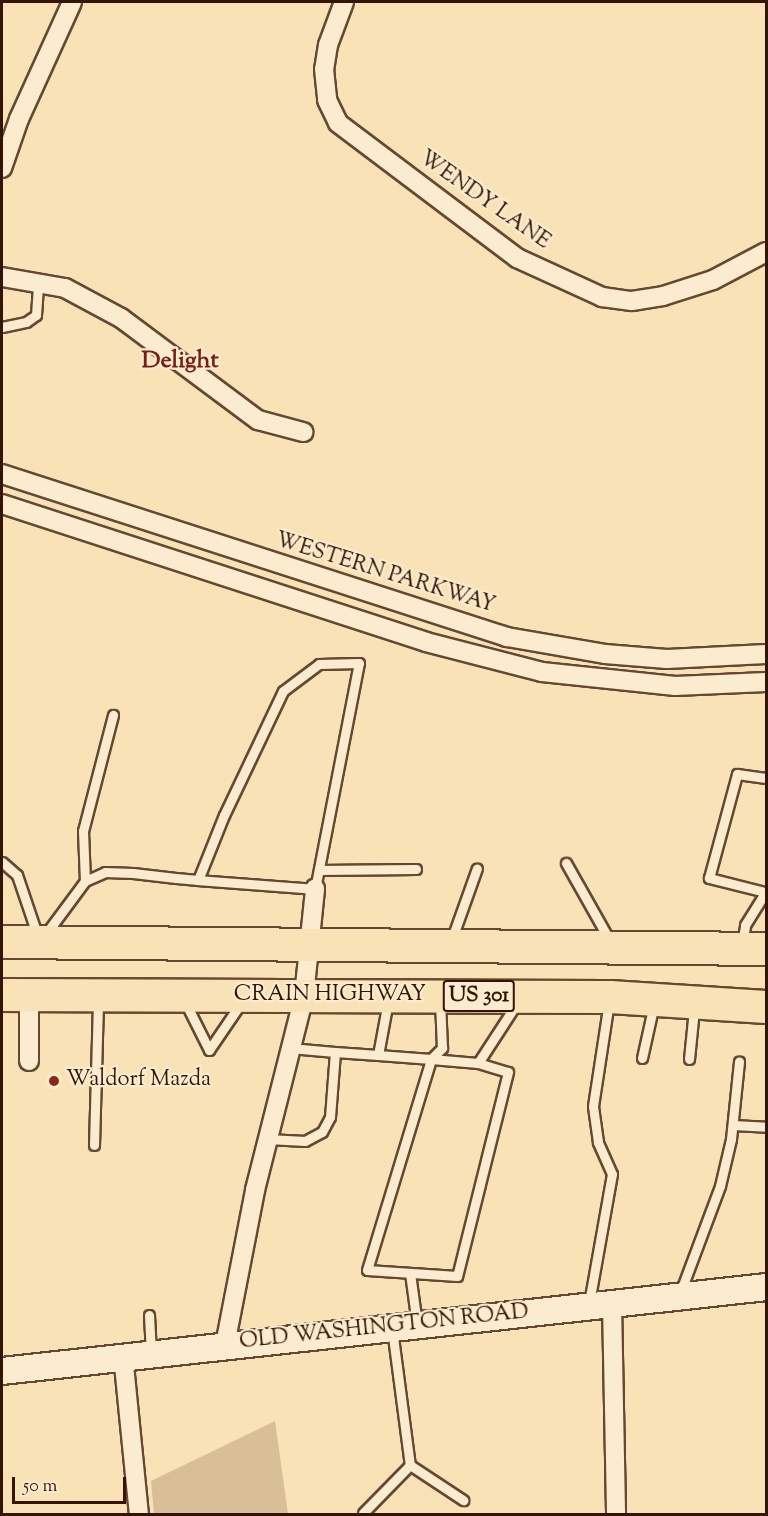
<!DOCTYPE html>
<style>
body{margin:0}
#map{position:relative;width:768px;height:1516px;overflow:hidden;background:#f9e2b5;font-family:"Sorts Mill Goudy",serif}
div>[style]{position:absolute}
.green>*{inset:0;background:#d8bf97}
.roads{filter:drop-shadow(2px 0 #664832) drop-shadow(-2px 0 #664832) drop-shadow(0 2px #664832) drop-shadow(0 -2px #664832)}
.lane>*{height:9px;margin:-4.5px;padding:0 4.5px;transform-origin:4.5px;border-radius:4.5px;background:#fbeccf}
.street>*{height:18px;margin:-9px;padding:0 9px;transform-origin:9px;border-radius:9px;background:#fbeccf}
.secondary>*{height:26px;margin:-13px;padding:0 13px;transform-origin:13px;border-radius:13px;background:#fbeccf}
.highway>*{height:32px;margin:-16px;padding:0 16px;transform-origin:16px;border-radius:16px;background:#f9e2b5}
.dots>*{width:16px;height:16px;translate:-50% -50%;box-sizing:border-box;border:3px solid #fbeccf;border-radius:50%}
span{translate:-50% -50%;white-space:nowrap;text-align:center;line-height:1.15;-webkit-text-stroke:4.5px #fbeccf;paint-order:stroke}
.shield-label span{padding:2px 4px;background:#fbeccf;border:2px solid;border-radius:4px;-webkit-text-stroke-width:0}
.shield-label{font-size:21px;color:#351407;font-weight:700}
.street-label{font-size:22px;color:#351407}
.poi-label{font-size:22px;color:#351407}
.left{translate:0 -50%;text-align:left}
.neighbourhood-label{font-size:24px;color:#7a1f14;font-weight:700}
.frame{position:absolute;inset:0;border:3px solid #351407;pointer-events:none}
.scale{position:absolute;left:12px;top:1477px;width:114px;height:27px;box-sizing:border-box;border:3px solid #351407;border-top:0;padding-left:8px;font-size:18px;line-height:21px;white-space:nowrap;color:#351407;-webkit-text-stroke:4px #fbeccf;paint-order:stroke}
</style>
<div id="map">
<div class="green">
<i style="clip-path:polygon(275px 1421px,288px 1514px,154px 1514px,151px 1481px)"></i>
</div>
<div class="roads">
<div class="lane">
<i style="left:2px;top:327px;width:25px;rotate:-12deg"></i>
<i style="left:26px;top:322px;width:12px;rotate:-35deg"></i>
<i style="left:36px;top:315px;width:31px;rotate:-86deg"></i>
<i style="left:2px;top:862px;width:20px;rotate:41deg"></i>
<i style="left:17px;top:875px;width:65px;rotate:71.3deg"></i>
<i style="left:566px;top:863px;width:90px;rotate:60.6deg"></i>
<i style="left:319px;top:870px;width:97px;rotate:-0.6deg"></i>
<i style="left:85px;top:881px;width:50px;rotate:-92.3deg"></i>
<i style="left:83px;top:831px;width:120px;rotate:-75.5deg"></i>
<i style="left:765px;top:892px;width:58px;rotate:-166deg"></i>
<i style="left:709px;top:878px;width:108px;rotate:-74.9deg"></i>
<i style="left:737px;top:774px;width:29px;rotate:8deg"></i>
<i style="left:45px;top:935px;width:67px;rotate:-53.5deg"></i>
<i style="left:85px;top:881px;width:22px;rotate:-24deg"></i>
<i style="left:105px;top:872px;width:28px;rotate:2deg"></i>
<i style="left:133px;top:873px;width:43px;rotate:6.6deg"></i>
<i style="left:176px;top:878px;width:22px;rotate:5deg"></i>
<i style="left:198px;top:880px;width:117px;rotate:4.4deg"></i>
<i style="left:315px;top:889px;width:230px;rotate:-79deg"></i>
<i style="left:359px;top:663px;width:40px;rotate:178.6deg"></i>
<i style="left:319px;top:664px;width:45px;rotate:143.1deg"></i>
<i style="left:283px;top:691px;width:137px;rotate:115.4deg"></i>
<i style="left:224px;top:815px;width:70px;rotate:111.8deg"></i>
<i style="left:451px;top:941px;width:77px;rotate:-70.4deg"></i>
<i style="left:742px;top:945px;width:20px;rotate:-81deg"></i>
<i style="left:745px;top:925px;width:39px;rotate:-58deg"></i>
<i style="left:184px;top:1000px;width:56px;rotate:63.4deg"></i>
<i style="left:209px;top:1050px;width:57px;rotate:-55.8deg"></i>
<i style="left:290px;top:1048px;width:45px;rotate:5.1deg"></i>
<i style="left:335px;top:1052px;width:43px;rotate:4deg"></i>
<i style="left:378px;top:1055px;width:53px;rotate:4.3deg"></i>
<i style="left:431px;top:1059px;width:47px;rotate:4.9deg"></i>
<i style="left:478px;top:1063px;width:31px;rotate:17deg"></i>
<i style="left:508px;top:1072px;width:210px;rotate:104deg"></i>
<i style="left:457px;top:1276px;width:90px;rotate:-176.2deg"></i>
<i style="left:367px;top:1270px;width:220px;rotate:-73.1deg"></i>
<i style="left:431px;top:1059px;width:16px;rotate:-45deg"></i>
<i style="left:442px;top:1048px;width:48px;rotate:-92.4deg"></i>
<i style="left:378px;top:1055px;width:55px;rotate:-79.5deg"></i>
<i style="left:642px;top:1058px;width:55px;rotate:-77.5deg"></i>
<i style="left:689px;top:1059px;width:50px;rotate:-84.3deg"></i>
<i style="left:478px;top:1063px;width:72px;rotate:-57deg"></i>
<i style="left:733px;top:1125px;width:33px;rotate:3deg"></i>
<i style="left:268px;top:1139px;width:37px;rotate:3deg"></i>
<i style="left:305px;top:1141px;width:19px;rotate:-28deg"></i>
<i style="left:322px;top:1132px;width:17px;rotate:-62deg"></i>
<i style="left:330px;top:1117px;width:65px;rotate:-85.6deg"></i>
<i style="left:94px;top:1145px;width:144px;rotate:-88.4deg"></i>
<i style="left:410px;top:1273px;width:51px;rotate:82.2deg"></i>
<i style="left:680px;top:1293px;width:114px;rotate:-69.5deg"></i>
<i style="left:720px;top:1186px;width:48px;rotate:-76.8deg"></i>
<i style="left:731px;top:1139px;width:78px;rotate:-84.1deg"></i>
<i style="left:589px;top:1303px;width:131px;rotate:-79.9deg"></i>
<i style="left:612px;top:1174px;width:35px;rotate:-114deg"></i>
<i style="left:598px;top:1142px;width:36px;rotate:-98deg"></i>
<i style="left:593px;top:1106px;width:105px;rotate:-81.3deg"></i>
<i style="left:149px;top:1315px;width:38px;rotate:87deg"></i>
<i style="left:392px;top:1329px;width:137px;rotate:82.5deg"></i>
<i style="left:410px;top:1465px;width:64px;rotate:33.4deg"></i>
<i style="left:363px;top:1513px;width:67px;rotate:-45.6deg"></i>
</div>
<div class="street">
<i style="left:344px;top:2px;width:46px;rotate:110.4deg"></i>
<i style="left:328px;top:45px;width:24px;rotate:99deg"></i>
<i style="left:324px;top:69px;width:31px;rotate:84deg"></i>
<i style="left:327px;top:100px;width:25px;rotate:64deg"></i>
<i style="left:338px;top:123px;width:224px;rotate:37deg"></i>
<i style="left:517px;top:258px;width:94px;rotate:24.6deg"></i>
<i style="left:602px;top:297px;width:30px;rotate:8deg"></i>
<i style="left:632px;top:301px;width:31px;rotate:-9deg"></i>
<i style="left:663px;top:296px;width:52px;rotate:-17.7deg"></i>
<i style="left:713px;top:280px;width:60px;rotate:-27.8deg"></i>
<i style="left:2px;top:168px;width:52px;rotate:-70.9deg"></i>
<i style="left:19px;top:119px;width:128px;rotate:-65.6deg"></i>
<i style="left:2px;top:277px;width:64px;rotate:9.9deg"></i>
<i style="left:65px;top:288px;width:64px;rotate:28.2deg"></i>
<i style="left:121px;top:318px;width:171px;rotate:36.7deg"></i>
<i style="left:258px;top:420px;width:47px;rotate:14.9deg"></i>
<i style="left:2px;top:474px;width:531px;rotate:17.89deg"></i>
<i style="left:507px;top:637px;width:99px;rotate:9.8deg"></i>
<i style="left:605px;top:654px;width:62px;rotate:4.6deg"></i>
<i style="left:667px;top:659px;width:99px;rotate:-2.9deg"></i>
<i style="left:2px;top:504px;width:446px;rotate:18deg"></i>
<i style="left:426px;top:642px;width:120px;rotate:14.5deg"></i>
<i style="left:542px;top:672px;width:134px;rotate:6deg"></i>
<i style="left:675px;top:686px;width:91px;rotate:-2.5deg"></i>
<i style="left:29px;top:995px;width:66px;rotate:90deg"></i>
<i style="left:612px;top:1303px;width:211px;rotate:88.9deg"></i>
<i style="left:225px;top:1345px;width:158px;rotate:-79deg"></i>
<i style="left:255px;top:1190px;width:200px;rotate:-75.8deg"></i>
<i style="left:304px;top:996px;width:108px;rotate:-84.1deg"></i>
<i style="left:123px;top:1355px;width:160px;rotate:84.3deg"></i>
</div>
<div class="secondary">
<i style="left:2px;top:1371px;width:769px;rotate:-6.27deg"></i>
</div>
<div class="highway">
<i style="left:2px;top:942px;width:764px;rotate:0.52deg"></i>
<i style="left:2px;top:995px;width:608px;rotate:0.19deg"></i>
<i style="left:610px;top:997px;width:156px;rotate:3.7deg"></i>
</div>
</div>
<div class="dots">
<i style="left:54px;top:1081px;background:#8f2418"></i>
</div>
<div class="shield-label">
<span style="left:479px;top:996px">US 301</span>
</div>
<div class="street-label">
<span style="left:484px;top:201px;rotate:35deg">WENDY LANE</span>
<span style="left:385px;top:574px;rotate:17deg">WESTERN PARKWAY</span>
<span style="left:330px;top:996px">CRAIN HIGHWAY</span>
<span style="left:384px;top:1328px;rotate:-6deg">OLD WASHINGTON ROAD</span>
</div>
<div class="poi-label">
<span class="left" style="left:66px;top:1081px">Waldorf Mazda</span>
</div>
<div class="neighbourhood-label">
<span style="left:180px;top:362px">Delight</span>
</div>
<div class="frame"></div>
<div class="scale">50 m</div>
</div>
